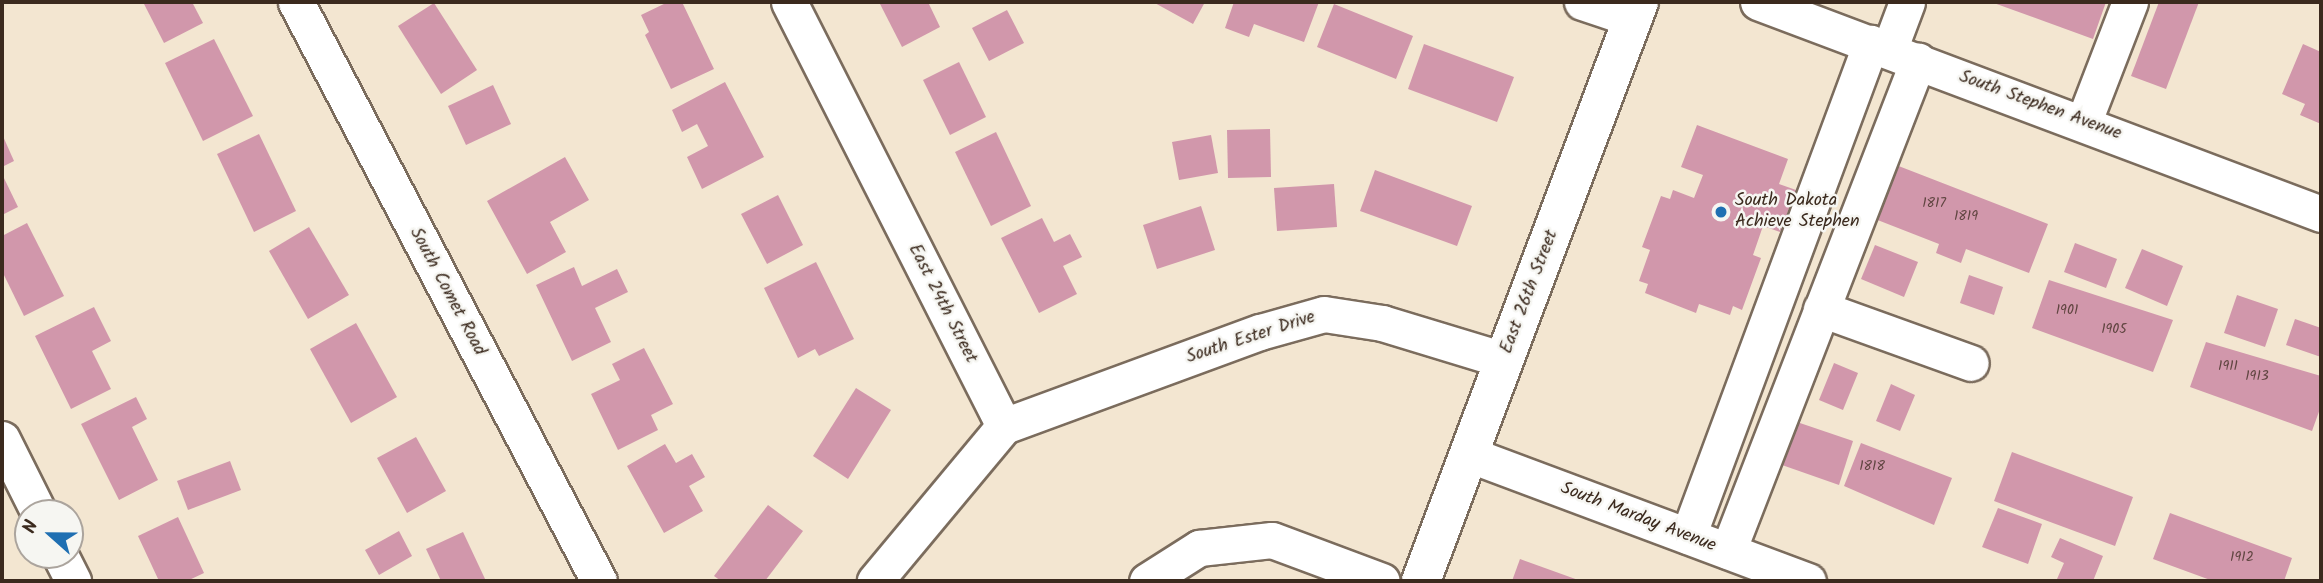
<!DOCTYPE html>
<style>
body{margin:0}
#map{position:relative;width:2323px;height:583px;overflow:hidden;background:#f3e6d1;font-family:Kalam,sans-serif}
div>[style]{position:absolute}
.building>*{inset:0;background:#d197ab}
.roads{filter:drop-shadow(2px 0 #7b6c5d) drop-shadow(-2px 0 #7b6c5d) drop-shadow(0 2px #7b6c5d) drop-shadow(0 -2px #7b6c5d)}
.minor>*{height:35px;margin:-17.5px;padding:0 17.5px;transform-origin:17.5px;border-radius:17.5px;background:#fff}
.major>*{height:38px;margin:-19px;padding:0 19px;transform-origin:19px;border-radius:19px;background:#fff}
.dots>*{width:19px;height:19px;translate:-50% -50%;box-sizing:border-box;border:4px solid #f6f6f2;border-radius:50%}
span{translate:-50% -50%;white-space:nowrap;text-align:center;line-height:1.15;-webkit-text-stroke:5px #f6f6f2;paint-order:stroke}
.number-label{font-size:14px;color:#604541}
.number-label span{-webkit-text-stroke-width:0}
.street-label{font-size:18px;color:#3b2a1e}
.poi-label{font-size:18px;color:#3b2a1e}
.left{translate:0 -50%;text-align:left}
.frame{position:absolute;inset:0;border:4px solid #3b2a1e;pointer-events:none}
.north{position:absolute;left:14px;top:499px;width:70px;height:70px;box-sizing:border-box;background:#f6f6f2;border:2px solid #aba49d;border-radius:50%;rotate:291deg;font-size:19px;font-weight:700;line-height:28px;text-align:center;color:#3b2a1e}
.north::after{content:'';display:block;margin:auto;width:24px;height:32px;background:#1f6fb2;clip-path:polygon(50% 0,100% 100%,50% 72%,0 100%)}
</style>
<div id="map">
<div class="building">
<i style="clip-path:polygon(143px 2px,192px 2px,203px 23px,164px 43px)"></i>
<i style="clip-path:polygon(668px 2px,682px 2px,714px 69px,671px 89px,645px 35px,649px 32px,641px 15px)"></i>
<i style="clip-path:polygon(879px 2px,928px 2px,940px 27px,902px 47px)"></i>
<i style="clip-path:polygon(1153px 2px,1205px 2px,1193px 24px)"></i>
<i style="clip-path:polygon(1234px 2px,1319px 2px,1304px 42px,1254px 24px,1249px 37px,1225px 28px)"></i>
<i style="clip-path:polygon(1991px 2px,2106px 2px,2093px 39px)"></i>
<i style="clip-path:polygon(2159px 2px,2199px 2px,2166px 89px,2131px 76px)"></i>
<i style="clip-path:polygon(434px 3px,477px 70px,441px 94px,398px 26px)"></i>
<i style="clip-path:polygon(1334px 4px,1413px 36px,1396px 79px,1317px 47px)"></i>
<i style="clip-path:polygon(1007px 10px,1024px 43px,989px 61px,972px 28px)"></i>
<i style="clip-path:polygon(214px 39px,253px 116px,203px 141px,165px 63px)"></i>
<i style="clip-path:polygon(1424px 44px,1514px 77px,1497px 122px,1408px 89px)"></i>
<i style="clip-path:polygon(2303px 44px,2321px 52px,2321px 124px,2300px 115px,2305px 104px,2282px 94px)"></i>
<i style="clip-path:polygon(959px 62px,986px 117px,950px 135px,923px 80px)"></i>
<i style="clip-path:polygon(725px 82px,764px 157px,702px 189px,687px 157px,708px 146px,697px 124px,682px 132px,672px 110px)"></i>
<i style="clip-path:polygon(493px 85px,511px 124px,466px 145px,448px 106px)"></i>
<i style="clip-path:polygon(1697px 125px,1788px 159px,1779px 184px,1796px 190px,1780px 232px,1763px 226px,1753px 255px,1761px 258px,1742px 310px,1733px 306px,1730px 315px,1699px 304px,1696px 313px,1645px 293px,1648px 284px,1639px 281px,1650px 250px,1642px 247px,1661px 196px,1670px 199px,1673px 190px,1694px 198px,1703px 175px,1681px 167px)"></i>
<i style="clip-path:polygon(1270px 129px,1271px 177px,1228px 178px,1227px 130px)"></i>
<i style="clip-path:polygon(996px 132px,1031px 206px,991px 226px,955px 152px)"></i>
<i style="clip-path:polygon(2px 134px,14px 161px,2px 167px)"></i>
<i style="clip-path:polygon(259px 134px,296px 211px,254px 232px,217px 154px)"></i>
<i style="clip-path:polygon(1211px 135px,1218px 173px,1179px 180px,1172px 142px)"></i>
<i style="clip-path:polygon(565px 157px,589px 200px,550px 222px,566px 252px,527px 274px,487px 201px)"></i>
<i style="clip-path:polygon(1896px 165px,2048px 224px,2029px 273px,1966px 249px,1961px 263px,1936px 253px,1939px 244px,1875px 219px)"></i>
<i style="clip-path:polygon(1375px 170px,1472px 206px,1457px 246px,1360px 211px)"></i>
<i style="clip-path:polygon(2px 174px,18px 207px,2px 215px)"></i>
<i style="clip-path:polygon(1334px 184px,1337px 227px,1277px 231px,1274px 188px)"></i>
<i style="clip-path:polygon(778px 195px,803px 245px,767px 264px,741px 214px)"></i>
<i style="clip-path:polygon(1201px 206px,1215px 250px,1157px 269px,1143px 225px)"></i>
<i style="clip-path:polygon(1042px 218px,1054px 242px,1070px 234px,1082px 257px,1063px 266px,1077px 294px,1039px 313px,1001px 238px)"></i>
<i style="clip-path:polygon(27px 223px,64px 296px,24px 316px,2px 271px,2px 236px)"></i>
<i style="clip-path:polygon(309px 227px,349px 295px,308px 319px,269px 251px)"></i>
<i style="clip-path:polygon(2075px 243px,2117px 259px,2106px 288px,2064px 272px)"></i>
<i style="clip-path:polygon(1875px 245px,1918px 262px,1904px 297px,1861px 279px)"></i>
<i style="clip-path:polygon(2142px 249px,2183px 266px,2167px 306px,2125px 288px)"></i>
<i style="clip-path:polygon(816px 262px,854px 339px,819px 356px,815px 349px,798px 358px,764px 288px)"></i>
<i style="clip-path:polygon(574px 267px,582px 286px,617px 269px,628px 292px,595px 308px,611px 342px,572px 361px,536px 285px)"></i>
<i style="clip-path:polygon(1969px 275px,2003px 287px,1994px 315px,1960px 303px)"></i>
<i style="clip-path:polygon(2049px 280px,2173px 320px,2153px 372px,2032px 328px)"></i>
<i style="clip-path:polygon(2237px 295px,2278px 309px,2265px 347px,2224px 333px)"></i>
<i style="clip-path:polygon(94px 307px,111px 341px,92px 351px,111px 389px,71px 409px,35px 336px)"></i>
<i style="clip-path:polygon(2295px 319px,2321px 328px,2321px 357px,2286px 345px)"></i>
<i style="clip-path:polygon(356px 323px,397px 397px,351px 423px,310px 349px)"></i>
<i style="clip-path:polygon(2206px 342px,2321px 376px,2321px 406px,2312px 431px,2190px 387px)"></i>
<i style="clip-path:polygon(644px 348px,673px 404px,651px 415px,658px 430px,618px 450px,591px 394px,620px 380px,612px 364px)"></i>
<i style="clip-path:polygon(1834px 363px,1858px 373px,1843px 410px,1819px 400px)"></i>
<i style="clip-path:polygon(1891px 384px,1915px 395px,1900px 431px,1876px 421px)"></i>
<i style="clip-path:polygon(856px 388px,891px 410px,848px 479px,813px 456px)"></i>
<i style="clip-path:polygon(136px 397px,147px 419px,132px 427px,158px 480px,119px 500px,81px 424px)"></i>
<i style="clip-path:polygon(1797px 422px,1853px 441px,1839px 485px,1782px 465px)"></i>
<i style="clip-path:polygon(416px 437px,446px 491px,407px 513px,377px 458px)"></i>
<i style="clip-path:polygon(1861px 443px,1952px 478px,1934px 525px,1844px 486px)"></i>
<i style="clip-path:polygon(665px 444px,676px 463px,692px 454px,705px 477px,689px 486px,703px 511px,664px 533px,627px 466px)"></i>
<i style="clip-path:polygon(2012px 452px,2133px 497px,2115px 546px,1994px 501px)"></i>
<i style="clip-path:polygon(230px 461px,241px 490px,188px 510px,177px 481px)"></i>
<i style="clip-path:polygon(768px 505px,803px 531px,765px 581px,721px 581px,714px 576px)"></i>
<i style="clip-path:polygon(1998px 508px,2042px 524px,2028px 564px,1982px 547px)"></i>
<i style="clip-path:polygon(2170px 513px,2292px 558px,2284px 581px,2213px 581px,2153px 559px)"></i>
<i style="clip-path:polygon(178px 517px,204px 573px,187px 581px,159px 581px,138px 536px)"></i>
<i style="clip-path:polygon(399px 531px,412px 556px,379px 575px,365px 550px)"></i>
<i style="clip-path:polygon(463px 532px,486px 581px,441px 581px,426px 549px)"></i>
<i style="clip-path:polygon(2060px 538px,2103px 556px,2093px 581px,2057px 579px,2064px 563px,2051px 557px)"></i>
<i style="clip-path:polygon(1520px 559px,1581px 581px,1512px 581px)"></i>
</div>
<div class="roads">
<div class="minor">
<i style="left:296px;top:2px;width:653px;rotate:62.38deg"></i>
<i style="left:789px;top:2px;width:475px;rotate:63.1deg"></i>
<i style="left:1004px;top:426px;width:202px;rotate:129.8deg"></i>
<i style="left:1582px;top:2px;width:54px;rotate:18.4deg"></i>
<i style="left:1758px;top:2px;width:602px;rotate:20.63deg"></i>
<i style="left:1889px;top:50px;width:51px;rotate:-69.4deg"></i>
<i style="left:2084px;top:121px;width:128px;rotate:-68.9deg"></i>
<i style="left:1821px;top:309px;width:159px;rotate:19.8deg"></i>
<i style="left:1004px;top:426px;width:273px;rotate:-20.2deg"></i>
<i style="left:1260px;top:332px;width:66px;rotate:-15.7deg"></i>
<i style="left:1324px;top:314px;width:59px;rotate:8.8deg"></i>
<i style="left:1382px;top:323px;width:127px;rotate:16.9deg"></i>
<i style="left:2px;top:439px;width:83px;rotate:63.4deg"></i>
<i style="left:1468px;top:454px;width:363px;rotate:20.5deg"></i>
<i style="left:1688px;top:536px;width:526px;rotate:-69.64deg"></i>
<i style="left:1728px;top:551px;width:526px;rotate:-68.81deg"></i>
<i style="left:60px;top:555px;width:29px;rotate:63deg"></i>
<i style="left:1147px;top:581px;width:62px;rotate:-32.4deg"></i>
<i style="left:1199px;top:548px;width:73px;rotate:-6.3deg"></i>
<i style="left:1272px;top:540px;width:117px;rotate:20.4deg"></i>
</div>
<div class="major">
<i style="left:1421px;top:581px;width:619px;rotate:-69.37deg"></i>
</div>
</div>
<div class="dots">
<i style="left:1721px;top:212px;background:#1f6fb2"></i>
</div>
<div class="number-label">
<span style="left:1934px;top:203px">1817</span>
<span style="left:1966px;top:216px">1819</span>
<span style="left:2067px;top:310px">1901</span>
<span style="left:2114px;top:329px">1905</span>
<span style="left:2228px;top:366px">1911</span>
<span style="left:2257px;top:376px">1913</span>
<span style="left:1872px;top:466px">1818</span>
<span style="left:2242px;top:557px">1912</span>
</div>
<div class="street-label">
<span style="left:2040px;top:106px;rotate:20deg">South Stephen Avenue</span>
<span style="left:447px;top:292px;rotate:62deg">South Comet Road</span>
<span style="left:1530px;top:292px;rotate:-69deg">East 26th Street</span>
<span style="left:942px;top:304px;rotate:63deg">East 24th Street</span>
<span style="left:1251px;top:338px;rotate:-18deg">South Ester Drive</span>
<span style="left:1638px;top:518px;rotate:21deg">South Marday Avenue</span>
</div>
<div class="poi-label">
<span class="left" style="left:1735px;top:212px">South Dakota<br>Achieve Stephen</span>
</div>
<div class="frame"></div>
<div class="north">N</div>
</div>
